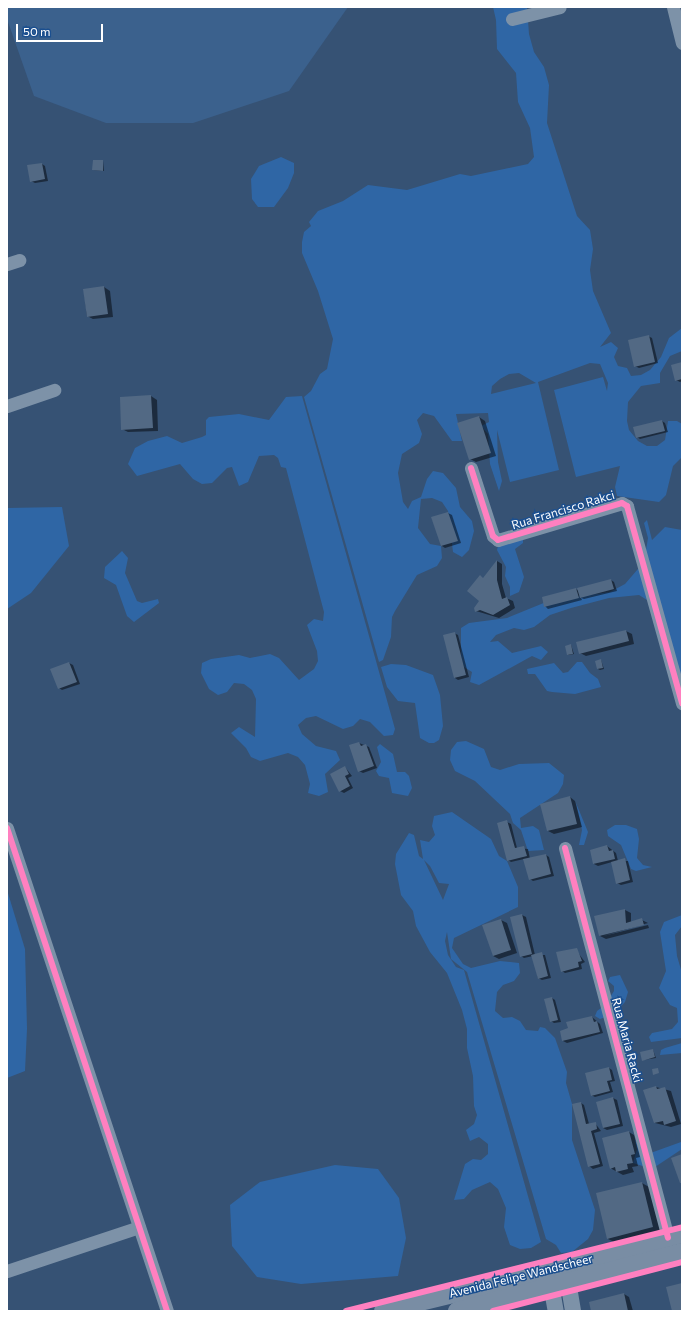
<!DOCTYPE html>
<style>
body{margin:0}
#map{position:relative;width:689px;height:1318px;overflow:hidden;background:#365274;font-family:Commissioner,sans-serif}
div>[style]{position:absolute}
.green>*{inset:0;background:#2f66a5}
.water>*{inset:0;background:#3b618d}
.shadow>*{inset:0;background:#0007}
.building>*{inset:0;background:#526984}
.minor>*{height:13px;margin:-6.5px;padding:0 6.5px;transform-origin:6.5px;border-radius:6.5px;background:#7d92a8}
.tertiary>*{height:16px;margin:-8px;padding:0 8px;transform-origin:8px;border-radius:8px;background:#7d92a8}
.secondary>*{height:18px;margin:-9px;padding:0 9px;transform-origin:9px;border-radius:9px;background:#798da4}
.cycleway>*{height:6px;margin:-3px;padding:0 3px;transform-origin:3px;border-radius:3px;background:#ff80c0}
span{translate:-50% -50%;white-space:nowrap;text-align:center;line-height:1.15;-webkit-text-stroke:3px #1b4f8f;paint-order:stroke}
.street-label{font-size:12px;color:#fff}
.frame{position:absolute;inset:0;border:8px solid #fff;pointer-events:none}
.scale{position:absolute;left:16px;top:24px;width:87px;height:18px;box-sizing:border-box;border:2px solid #fff;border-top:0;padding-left:5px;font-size:12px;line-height:14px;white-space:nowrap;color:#fff;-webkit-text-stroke:3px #1b4f8f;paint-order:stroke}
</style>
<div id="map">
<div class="green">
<i style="clip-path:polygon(evenodd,493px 7px,527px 7px,529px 34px,534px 52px,544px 67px,549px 85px,547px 123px,577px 216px,590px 230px,593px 249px,590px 270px,593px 291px,611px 333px,600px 347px,611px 342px,618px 348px,614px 357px,618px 366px,627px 368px,631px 376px,641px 375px,650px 370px,661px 357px,669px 338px,682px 328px,682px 351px,670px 356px,660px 373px,660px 383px,641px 386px,628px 402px,627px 421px,629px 430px,638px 441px,647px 446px,657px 446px,665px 440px,668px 421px,677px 421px,682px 424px,682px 457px,673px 466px,666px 495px,659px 502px,617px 496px,615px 487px,620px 466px,576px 477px,554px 390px,603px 377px,607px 391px,608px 383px,600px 364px,590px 363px,538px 382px,559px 470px,510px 482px,497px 430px,498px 462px,502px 481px,499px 491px,490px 464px,488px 434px,481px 426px,489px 422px,488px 413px,456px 414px,462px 441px,452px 441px,434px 416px,423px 413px,417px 420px,422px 434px,419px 443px,402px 454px,398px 473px,403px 502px,408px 509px,412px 501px,421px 497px,427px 479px,433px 471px,443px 473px,456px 488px,460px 507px,472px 521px,474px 531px,469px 550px,462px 557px,453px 552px,448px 511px,442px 502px,432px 498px,421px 499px,418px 528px,430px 544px,441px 546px,442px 558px,437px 566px,417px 575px,395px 611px,392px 617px,391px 637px,383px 660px,379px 662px,304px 397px,311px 391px,320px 374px,327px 369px,333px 339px,318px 291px,302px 253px,302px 242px,304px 232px,311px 226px,309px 222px,318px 211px,343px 201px,368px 185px,407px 190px,460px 174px,471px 176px,528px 164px,534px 157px,530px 128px,518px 102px,516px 73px,497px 49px,496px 20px,493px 7px,519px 373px,536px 383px,491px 394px,492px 386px,500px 379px,509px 374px,519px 373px)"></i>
<i style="clip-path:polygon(281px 157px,294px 163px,294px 173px,288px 188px,274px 207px,258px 207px,252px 199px,251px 179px,259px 166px)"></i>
<i style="clip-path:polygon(302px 396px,395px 729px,393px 735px,384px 736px,370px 722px,360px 719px,353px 726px,343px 729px,316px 716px,306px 718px,298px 725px,302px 734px,316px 746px,336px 751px,340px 760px,325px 774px,328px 792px,319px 796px,308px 793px,310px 784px,305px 765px,298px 757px,288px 753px,260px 761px,251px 757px,246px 748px,231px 733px,239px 727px,255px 737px,256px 699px,252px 690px,244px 684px,234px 683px,227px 692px,218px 695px,209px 689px,201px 673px,202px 663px,211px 659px,239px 655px,250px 658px,270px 654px,279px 658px,299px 680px,314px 669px,318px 661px,317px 651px,307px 625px,314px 619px,323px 621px,324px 612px,286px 468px,281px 467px,278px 458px,274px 455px,259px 456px,248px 482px,239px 486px,232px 467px,227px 468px,212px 483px,202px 484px,193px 479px,180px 464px,137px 476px,128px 464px,135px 448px,148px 441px,167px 436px,182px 443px,202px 437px,206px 435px,206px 420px,209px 417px,239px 414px,269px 420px,286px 397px)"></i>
<i style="clip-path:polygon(62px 507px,69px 546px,31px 593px,7px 609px,7px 508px)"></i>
<i style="clip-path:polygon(647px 520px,652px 540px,665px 527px,682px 530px,682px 680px,660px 608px,639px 595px,609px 598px,571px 608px,550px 615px,534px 627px,524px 630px,514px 628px,496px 635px,490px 642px,498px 641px,512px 653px,541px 646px,548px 652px,541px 660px,532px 656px,479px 685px,470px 682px,472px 672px,464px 667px,461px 657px,461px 628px,469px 623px,507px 618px,551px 600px,610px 592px,625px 584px,644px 562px,648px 538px,644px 523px)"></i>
<i style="clip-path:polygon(523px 538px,523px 543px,515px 549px,524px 577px,519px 592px,510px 596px,510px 587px,505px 576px,506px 567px,497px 550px,498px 546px)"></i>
<i style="clip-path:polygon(122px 551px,128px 558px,125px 573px,137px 601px,142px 603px,158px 599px,159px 603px,134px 622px,127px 616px,116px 585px,104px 578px,105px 567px)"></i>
<i style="clip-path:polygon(577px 662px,582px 662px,590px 673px,598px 679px,601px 687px,575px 694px,552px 692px,547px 691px,535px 674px,528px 674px,527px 669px,554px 663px,563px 673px,568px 672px)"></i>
<i style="clip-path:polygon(391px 664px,406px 665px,433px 675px,440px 695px,443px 726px,439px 740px,434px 743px,429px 743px,420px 738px,415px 703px,398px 701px,387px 687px,381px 667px)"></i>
<i style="clip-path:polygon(466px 741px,484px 749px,491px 767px,500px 770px,519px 764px,549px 763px,564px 775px,563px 784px,558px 793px,520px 818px,521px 828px,533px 826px,539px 830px,544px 850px,528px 851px,521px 830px,513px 823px,510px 814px,475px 781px,455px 771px,450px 760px,451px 750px,457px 742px)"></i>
<i style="clip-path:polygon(380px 744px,393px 754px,397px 772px,405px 772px,409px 776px,412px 788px,408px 796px,392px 793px,389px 778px,379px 776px,376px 771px,381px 762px,377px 747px)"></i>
<i style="clip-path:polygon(576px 803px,588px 832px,584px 845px,579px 845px,582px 830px)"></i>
<i style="clip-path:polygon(evenodd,452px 812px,491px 839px,499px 856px,507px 861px,518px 887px,518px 907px,454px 938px,452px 948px,463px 964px,471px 968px,500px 961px,519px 963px,520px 973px,514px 981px,503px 985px,497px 992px,495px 1011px,503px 1018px,512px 1017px,520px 1021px,526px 1030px,538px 1031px,540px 1027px,545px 1028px,555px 1038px,567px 1072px,566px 1083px,572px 1104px,572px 1140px,595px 1210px,593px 1230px,588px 1239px,572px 1252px,561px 1253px,556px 1245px,546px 1239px,467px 972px,451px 959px,447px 932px,445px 941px,448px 955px,456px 967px,464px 970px,541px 1242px,531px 1248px,520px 1249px,510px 1245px,504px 1227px,506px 1208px,498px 1189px,490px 1182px,472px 1190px,464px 1199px,454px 1200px,465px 1164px,473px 1159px,481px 1160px,488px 1154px,488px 1144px,479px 1137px,470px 1141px,466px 1130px,474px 1124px,477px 1115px,474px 1106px,473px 1076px,467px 1048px,467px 1029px,462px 1010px,447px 973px,430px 952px,416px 926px,413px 911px,401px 895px,395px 864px,396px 854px,409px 833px,414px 835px,419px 856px,423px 859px,420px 840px,429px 842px,435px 835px,432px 826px,434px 816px,452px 812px,424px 860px,430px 866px,439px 883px,449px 884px,443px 900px,424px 860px)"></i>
<i style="clip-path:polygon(615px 825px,626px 825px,637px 829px,639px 839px,637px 858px,643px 865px,652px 867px,636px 871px,631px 869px,621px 845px,608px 836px,607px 830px)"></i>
<i style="clip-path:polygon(7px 890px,25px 949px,27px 1029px,25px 1071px,7px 1078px)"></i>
<i style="clip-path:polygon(682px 915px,682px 926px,675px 935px,677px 956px,682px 973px,682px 1038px,651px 1042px,649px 1037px,652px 1033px,672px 1029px,678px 1022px,677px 1008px,670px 1005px,659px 988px,666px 971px,660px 932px,664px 922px)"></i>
<i style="clip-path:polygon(620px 975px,628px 992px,625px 1002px,614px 1014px,600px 1019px,595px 1016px,597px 1011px,605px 1005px,614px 991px,614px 986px,608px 981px,610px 977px)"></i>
<i style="clip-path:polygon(682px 1043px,682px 1053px,660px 1055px,661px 1050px,665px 1048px)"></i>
<i style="clip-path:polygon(682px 1139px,682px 1149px,652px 1169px,633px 1163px,637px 1149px,635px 1140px,645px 1155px,681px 1142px)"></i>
<i style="clip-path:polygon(335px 1165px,378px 1169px,399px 1198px,406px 1238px,398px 1276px,301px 1284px,257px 1277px,232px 1246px,230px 1205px,260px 1182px)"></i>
</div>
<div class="water">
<i style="clip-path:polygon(7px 7px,348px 7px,289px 91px,193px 123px,106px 123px,34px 96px,7px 19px)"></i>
</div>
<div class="shadow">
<i style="clip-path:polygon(103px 161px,104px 171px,93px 170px)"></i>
<i style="clip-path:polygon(42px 164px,45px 166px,48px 181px,35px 183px,31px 181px)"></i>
<i style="clip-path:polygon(104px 287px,110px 291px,113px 317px,93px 319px,87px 316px,84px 290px)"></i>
<i style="clip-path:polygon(648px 336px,652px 338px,658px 363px,639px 368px,635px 366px)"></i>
<i style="clip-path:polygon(682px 363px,682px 381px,680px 382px,676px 380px)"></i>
<i style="clip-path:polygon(151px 396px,157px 400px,158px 431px,128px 432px,122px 429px)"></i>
<i style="clip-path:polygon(479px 417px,485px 421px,496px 456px,476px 462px,470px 459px)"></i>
<i style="clip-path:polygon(662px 421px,665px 423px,668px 432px,640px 439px,637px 437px)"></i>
<i style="clip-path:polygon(448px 513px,452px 515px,461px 543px,445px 548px,442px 546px,432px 518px)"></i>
<i style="clip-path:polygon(497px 561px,502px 564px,502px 584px,506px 598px,513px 601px,515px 608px,499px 618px,476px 611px,481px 601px,484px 579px)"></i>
<i style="clip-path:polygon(611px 580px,614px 582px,617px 591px,584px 599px,581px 598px,582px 600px,548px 609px,545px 606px,576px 589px,579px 591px)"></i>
<i style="clip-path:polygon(626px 631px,632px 634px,634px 644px,586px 656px,580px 653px)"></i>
<i style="clip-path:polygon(454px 633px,458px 635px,469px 677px,458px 680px,455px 678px)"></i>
<i style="clip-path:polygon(571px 645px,574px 654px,569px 655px,568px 655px)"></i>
<i style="clip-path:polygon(601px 660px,604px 669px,600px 670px,598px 669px)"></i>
<i style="clip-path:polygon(69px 663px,73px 665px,80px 684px,62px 690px,59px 688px)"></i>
<i style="clip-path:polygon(359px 743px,369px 747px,377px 768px,363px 773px,359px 771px)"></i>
<i style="clip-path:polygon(345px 767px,352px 776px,348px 778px,353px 788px,344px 793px,340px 791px)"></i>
<i style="clip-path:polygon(570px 797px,575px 801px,582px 827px,554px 834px,548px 831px)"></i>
<i style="clip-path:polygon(507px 822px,511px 824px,517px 848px,528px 849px,530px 859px,546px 855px,549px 857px,554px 876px,533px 881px,530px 879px,524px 859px,511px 862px,508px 860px)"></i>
<i style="clip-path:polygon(607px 846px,616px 853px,618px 861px,628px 861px,633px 882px,621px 885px,617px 883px,612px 862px,598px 866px,594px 864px,591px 851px)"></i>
<i style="clip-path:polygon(625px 910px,631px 913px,631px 922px,642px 920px,648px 923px,603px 936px,648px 925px,649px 928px,606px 939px,600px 936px)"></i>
<i style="clip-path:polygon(522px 915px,526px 917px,535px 955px,545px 955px,551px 978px,542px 980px,538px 978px,533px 956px,524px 958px,521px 956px)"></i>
<i style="clip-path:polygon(501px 920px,507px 923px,517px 953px,499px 959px,493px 956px)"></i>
<i style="clip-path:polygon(576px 950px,585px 962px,581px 964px,582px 969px,565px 973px,562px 971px)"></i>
<i style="clip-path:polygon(552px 998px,555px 1000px,561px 1022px,554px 1023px,551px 1021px)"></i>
<i style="clip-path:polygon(592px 1017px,600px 1024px,603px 1033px,567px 1043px,563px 1041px,569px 1029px)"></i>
<i style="clip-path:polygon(653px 1050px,656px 1058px,643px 1060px)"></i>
<i style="clip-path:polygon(609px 1068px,612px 1070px,615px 1081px,610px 1082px,613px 1092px,595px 1097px,591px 1095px)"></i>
<i style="clip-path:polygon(656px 1087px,671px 1091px,681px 1124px,671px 1127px,655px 1123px,644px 1091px)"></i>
<i style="clip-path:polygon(613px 1098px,617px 1100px,623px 1126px,607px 1130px,603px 1128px)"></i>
<i style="clip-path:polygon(581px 1103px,584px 1105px,589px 1124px,595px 1123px,601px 1131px,594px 1133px,603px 1166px,593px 1169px,589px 1166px)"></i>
<i style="clip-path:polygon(629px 1132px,634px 1135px,640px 1157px,636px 1158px,638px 1166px,632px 1167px,634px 1172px,623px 1175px,610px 1168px)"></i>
<i style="clip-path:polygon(642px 1183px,649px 1187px,661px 1231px,616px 1243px,608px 1239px)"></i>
<i style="clip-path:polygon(624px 1294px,629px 1297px,633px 1311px,592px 1311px)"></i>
</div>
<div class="building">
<i style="clip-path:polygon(93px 160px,103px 160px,103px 171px,92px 170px)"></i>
<i style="clip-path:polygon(42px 163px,45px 179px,30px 182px,27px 165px)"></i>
<i style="clip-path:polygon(104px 286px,108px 314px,87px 317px,83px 289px)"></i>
<i style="clip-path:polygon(649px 335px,655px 362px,634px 367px,628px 340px)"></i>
<i style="clip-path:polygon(682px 362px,682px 379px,675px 381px,671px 365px)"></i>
<i style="clip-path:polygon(151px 395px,153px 428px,121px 430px,120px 397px)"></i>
<i style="clip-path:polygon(479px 416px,491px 453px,469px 460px,457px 423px)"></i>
<i style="clip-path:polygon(662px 420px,665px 431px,636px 438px,633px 427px)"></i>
<i style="clip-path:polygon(448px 512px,458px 541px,441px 546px,431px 517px)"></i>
<i style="clip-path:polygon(497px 560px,497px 580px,502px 599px,507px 597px,510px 605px,493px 615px,480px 610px,475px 612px,474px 608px,479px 601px,467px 591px,480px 575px,483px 578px)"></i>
<i style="clip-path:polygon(611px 579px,614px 589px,580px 598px,577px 588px)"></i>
<i style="clip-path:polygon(576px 588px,579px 598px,544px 607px,542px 597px)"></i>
<i style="clip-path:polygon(626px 630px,629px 641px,579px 654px,576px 642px)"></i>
<i style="clip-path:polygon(455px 632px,466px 675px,454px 678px,443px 635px)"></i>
<i style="clip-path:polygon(571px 644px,573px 654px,567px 655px,565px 646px)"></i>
<i style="clip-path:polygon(601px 659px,603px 668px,597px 669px,595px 661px)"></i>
<i style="clip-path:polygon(69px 662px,77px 682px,58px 689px,50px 669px)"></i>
<i style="clip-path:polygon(359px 742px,361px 746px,366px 744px,374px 766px,358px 772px,349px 745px)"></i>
<i style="clip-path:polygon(345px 766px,349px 774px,345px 776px,350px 786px,339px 792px,330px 774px)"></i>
<i style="clip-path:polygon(570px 796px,577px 824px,547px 831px,540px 804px)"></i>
<i style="clip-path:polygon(507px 820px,515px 848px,524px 846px,527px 856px,507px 861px,497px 823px)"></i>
<i style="clip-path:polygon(607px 845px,609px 851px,613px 850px,615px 859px,593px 864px,590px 850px)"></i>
<i style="clip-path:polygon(546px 854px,551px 874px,529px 880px,523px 859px)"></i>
<i style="clip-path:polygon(625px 858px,630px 880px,616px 884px,611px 862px)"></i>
<i style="clip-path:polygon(625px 909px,626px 923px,642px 918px,644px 925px,599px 936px,594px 916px)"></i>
<i style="clip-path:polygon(522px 914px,532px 954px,520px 957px,510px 917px)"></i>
<i style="clip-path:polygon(501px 919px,511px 950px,493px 956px,482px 925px)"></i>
<i style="clip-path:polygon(577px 948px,582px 961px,578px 962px,579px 967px,561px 972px,556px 952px)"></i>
<i style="clip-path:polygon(542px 952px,548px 976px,538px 979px,531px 955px)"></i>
<i style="clip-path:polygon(552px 997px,558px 1020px,550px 1022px,544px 999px)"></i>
<i style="clip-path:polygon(592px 1016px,594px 1022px,597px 1021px,600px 1032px,562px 1041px,560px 1031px,568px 1028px,566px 1022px)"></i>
<i style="clip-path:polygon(653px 1049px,655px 1057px,642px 1061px,640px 1052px)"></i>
<i style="clip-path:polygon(609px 1067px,612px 1080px,607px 1081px,610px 1091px,591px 1096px,585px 1073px)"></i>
<i style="clip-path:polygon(658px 1068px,659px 1073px,653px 1075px,652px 1069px)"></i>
<i style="clip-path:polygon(656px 1086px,657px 1089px,665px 1087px,676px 1121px,664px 1125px,663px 1121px,654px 1123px,643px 1090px)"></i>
<i style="clip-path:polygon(613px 1097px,620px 1124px,603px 1128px,596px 1102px)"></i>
<i style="clip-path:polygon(581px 1102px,586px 1124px,596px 1122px,597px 1129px,591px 1131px,600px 1164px,588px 1167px,572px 1104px)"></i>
<i style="clip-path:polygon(629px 1131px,635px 1154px,631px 1155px,633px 1163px,627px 1164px,628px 1169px,616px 1172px,615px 1167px,610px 1169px,602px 1138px)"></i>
<i style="clip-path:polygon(682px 1154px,682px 1183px,680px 1183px,671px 1158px)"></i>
<i style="clip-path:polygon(642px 1182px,653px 1227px,607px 1239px,596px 1193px)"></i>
<i style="clip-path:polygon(682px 1283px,682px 1311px,672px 1311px,666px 1287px)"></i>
<i style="clip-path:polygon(624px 1293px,628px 1311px,591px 1311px,589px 1302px)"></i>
</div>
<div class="minor">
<i style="left:673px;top:7px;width:37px;rotate:76deg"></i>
<i style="left:512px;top:19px;width:49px;rotate:-14deg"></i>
<i style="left:7px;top:264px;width:13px;rotate:-18deg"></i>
<i style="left:7px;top:406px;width:50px;rotate:-18.8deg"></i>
<i style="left:471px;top:468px;width:71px;rotate:72.1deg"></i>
<i style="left:493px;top:536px;width:6px;rotate:39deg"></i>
<i style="left:498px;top:540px;width:129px;rotate:-16.6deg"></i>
<i style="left:622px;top:503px;width:6px;rotate:31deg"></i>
<i style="left:627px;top:506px;width:205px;rotate:74.4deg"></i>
<i style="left:7px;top:828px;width:509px;rotate:71.67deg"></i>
<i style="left:565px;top:848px;width:403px;rotate:75.2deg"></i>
<i style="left:7px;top:1271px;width:139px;rotate:-18.4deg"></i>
</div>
<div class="tertiary">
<i style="left:566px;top:1269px;width:43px;rotate:80.5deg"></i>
<i style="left:549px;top:1273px;width:39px;rotate:80deg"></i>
</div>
<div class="secondary">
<i style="left:383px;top:1311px;width:153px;rotate:-13.6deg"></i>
<i style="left:532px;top:1275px;width:156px;rotate:-15.3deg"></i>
<i style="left:457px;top:1311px;width:233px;rotate:-14.7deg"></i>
</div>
<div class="cycleway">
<i style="left:471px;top:468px;width:71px;rotate:72.1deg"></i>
<i style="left:493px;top:536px;width:6px;rotate:39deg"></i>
<i style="left:498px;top:540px;width:129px;rotate:-16.6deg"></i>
<i style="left:622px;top:503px;width:6px;rotate:31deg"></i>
<i style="left:627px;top:506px;width:205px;rotate:74.4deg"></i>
<i style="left:7px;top:828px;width:509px;rotate:71.67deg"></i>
<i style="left:565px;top:848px;width:403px;rotate:75.2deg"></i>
<i style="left:346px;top:1311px;width:346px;rotate:-14deg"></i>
<i style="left:493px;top:1311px;width:195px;rotate:-14.5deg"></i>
</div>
<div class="street-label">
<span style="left:563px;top:510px;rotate:-17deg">Rua Francisco Rakci</span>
<span style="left:627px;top:1040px;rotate:75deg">Rua Maria Racki</span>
<span style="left:521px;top:1276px;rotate:-14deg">Avenida Felipe Wandscheer</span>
</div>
<div class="frame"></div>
<div class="scale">50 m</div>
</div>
